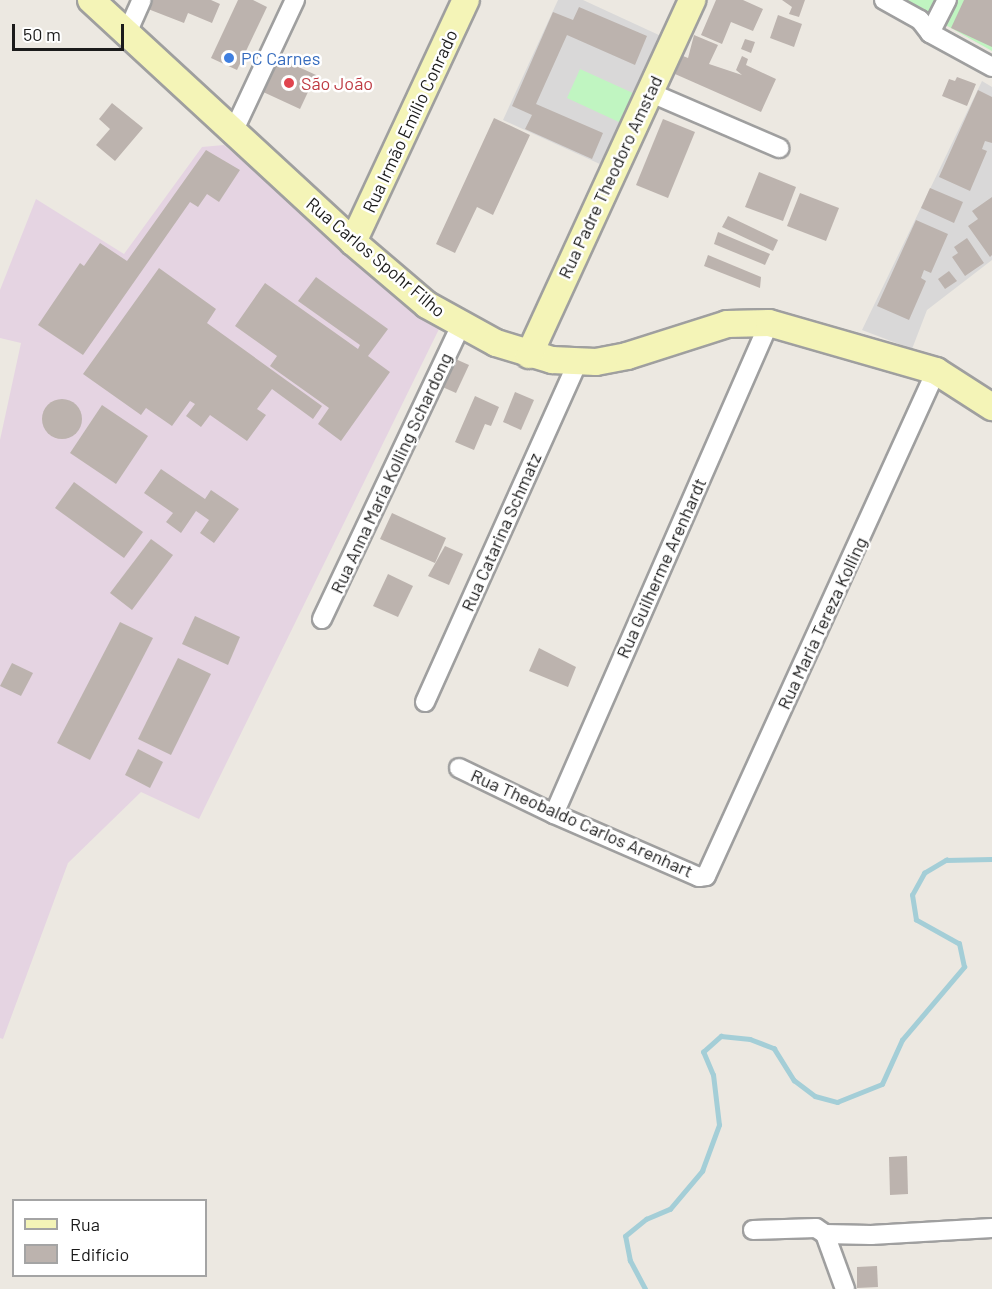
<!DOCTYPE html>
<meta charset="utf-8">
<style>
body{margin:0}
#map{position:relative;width:992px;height:1289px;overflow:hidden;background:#ece8e1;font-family:Barlow,sans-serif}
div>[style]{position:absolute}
.residential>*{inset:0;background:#d9d8d8}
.industrial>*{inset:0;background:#e5d4e2}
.park>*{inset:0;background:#c0f5c1}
.stream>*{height:4.5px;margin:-2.25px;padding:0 2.25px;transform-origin:2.25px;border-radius:2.25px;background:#a4ced7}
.building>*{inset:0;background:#bcb3ae}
.round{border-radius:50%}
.roads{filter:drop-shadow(2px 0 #9f9f9f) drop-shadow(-2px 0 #9f9f9f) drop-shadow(0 2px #9f9f9f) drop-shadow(0 -2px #9f9f9f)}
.street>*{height:18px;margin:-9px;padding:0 9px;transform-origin:9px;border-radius:9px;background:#fff}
.secondary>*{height:26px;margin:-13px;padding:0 13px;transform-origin:13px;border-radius:13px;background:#f4f4b7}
.dots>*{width:16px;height:16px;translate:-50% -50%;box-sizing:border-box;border:3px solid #fff;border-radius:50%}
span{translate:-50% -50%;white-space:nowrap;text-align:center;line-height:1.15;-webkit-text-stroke:5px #fff;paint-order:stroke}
.shop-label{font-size:18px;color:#366cbe}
.left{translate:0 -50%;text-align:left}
.health-label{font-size:18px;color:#be3a42}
.street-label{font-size:18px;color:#1b1b1b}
.legend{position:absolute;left:12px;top:1199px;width:195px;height:78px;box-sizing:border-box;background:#fff;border:2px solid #a4a4a4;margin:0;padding:8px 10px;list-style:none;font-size:18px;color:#1b1b1b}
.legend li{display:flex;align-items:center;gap:12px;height:30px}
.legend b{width:30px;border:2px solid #a4a4a4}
.scale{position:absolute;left:12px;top:24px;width:112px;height:27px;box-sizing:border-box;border:3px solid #1b1b1b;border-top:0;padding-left:8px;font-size:18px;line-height:21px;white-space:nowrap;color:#1b1b1b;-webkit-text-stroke:4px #fff;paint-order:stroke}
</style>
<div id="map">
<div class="residential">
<i style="clip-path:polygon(558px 0,583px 0,661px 36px,602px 165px,503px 120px)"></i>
<i style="clip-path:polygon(982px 81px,992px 87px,992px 260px,927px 310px,912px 349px,862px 330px)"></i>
</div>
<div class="industrial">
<i style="clip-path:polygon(224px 145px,439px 329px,199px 819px,141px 792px,68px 863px,3px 1039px,0 1038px,0 440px,21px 343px,0 338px,0 290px,36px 199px,124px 254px,202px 147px)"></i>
</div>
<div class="park">
<i style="clip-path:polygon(900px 0,992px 0,992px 51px,951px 28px)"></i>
<i style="clip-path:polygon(580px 69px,635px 94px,621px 123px,567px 98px)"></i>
</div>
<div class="stream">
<i style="left:645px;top:1289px;width:32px;rotate:-118deg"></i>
<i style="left:630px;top:1261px;width:25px;rotate:-101deg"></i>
<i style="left:625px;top:1236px;width:27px;rotate:-39deg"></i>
<i style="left:646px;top:1219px;width:26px;rotate:-23deg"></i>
<i style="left:670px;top:1209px;width:50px;rotate:-49.9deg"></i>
<i style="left:702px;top:1171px;width:49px;rotate:-69.7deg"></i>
<i style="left:719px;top:1125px;width:50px;rotate:-96.8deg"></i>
<i style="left:713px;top:1075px;width:25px;rotate:-113deg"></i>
<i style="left:703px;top:1052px;width:24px;rotate:-42deg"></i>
<i style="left:721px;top:1036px;width:29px;rotate:6deg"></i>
<i style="left:750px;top:1039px;width:26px;rotate:21deg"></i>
<i style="left:774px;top:1048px;width:38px;rotate:58deg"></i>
<i style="left:794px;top:1080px;width:26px;rotate:37deg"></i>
<i style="left:815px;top:1096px;width:23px;rotate:15deg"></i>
<i style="left:837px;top:1102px;width:48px;rotate:-21.8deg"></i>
<i style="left:882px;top:1084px;width:48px;rotate:-65.6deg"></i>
<i style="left:902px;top:1040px;width:96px;rotate:-49.7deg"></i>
<i style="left:964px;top:967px;width:24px;rotate:-102deg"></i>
<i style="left:959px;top:944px;width:49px;rotate:-150.8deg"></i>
<i style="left:916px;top:920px;width:25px;rotate:-99deg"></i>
<i style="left:912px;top:895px;width:25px;rotate:-61deg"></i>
<i style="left:924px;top:873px;width:26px;rotate:-31deg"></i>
<i style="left:946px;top:860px;width:46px;rotate:-1.2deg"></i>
</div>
<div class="building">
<i style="clip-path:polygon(152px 0,211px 0,220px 4px,212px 23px,188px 13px,184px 23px,148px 9px)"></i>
<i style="clip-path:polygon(238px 0,253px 0,267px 7px,237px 70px,211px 58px)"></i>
<i style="clip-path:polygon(716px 0,743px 0,763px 9px,753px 31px,731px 22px,722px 44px,701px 35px)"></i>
<i style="clip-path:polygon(782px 0,805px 0,799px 17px,789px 14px,792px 7px)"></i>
<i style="clip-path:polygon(964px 0,992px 0,992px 47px,951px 28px)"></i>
<i style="clip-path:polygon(579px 7px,647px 36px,635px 65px,567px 35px,536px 104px,603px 133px,592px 159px,525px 129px,532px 115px,512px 106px,553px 12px,573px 20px)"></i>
<i style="clip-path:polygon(778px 15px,802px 24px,794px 47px,770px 38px)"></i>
<i style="clip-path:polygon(694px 35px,718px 45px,709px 64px,742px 75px,736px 70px,742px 56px,748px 59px,746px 65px,776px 79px,761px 112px,675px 74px,683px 56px,688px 58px)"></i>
<i style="clip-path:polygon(745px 39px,755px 42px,751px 53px,741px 49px)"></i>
<i style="clip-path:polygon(277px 57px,316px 75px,300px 109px,261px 91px)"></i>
<i style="clip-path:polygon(957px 77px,976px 84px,967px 106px,942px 96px,949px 79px,955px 81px)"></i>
<i style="clip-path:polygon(978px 90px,992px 97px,992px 143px,985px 141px,982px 149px,987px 151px,970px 191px,939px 177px)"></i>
<i style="clip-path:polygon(112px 103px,143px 128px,115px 161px,96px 145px,110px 129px,99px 119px)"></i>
<i style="clip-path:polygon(494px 118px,530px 135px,493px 215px,477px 207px,455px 253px,436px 244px)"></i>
<i style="clip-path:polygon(663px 119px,695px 132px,668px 198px,636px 185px)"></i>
<i style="clip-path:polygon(206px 150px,240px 170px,219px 202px,207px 194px,198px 207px,190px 202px,83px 355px,38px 325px,80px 263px,84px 266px,100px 243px,127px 261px)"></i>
<i style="clip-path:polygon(759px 172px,796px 187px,783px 221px,745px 207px)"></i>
<i style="clip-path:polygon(930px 188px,963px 202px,954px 223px,921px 208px)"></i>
<i style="clip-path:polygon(800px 193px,839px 208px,826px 241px,787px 226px)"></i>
<i style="clip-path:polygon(992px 197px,992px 255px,990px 257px,968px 226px,978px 219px,972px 211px)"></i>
<i style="clip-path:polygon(728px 216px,778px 240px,773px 251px,722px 227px)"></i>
<i style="clip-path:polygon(916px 220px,948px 234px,931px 273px,924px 270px,921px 278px,926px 281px,909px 320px,877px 306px)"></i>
<i style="clip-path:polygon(718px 232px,770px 254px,765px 265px,714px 244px)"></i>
<i style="clip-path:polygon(967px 238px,984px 263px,965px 276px,952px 257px,958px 253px,954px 247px)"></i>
<i style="clip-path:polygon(708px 255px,761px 277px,760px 288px,704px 266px)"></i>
<i style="clip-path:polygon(159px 268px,216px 309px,207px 323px,322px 406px,313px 419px,272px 389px,257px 409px,266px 415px,247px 441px,210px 415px,201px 427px,186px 416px,195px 404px,190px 401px,172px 426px,146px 408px,141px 415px,83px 374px)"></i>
<i style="clip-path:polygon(949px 271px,957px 281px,945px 289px,938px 279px)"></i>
<i style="clip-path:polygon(316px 277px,388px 329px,368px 356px,390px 372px,341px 441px,318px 424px,329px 408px,270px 366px,277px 356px,235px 326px,265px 283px,358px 349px,360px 345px,298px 301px)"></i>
<i style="clip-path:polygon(451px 357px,469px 365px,456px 393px,438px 385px)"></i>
<i style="clip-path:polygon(515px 392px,534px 400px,521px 430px,503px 422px)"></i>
<i style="clip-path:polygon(475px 396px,499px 407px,491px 426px,485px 424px,474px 450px,455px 442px)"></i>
<i class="round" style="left:42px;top:399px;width:40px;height:40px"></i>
<i style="clip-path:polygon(102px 405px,148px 436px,116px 484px,70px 453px)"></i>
<i style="clip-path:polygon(161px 469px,205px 499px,211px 490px,239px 509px,214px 543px,200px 533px,209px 520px,196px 511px,181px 533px,166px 522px,173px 513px,144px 493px)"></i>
<i style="clip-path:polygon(74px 482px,143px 532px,124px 558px,55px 508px)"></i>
<i style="clip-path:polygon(392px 513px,446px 538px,435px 563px,380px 539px)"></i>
<i style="clip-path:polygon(151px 539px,173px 555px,132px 610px,110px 593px)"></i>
<i style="clip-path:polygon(445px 546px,463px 554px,449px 585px,428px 576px)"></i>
<i style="clip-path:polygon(388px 574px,413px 586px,398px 617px,373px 606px)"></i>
<i style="clip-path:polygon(195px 616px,240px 637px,228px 665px,182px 644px)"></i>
<i style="clip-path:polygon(120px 622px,153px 638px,90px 760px,57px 743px)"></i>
<i style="clip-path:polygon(539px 648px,576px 667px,568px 687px,529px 671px)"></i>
<i style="clip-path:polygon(178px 658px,211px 674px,171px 755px,138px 739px)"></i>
<i style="clip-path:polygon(12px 663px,33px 673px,21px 696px,0 686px)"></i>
<i style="clip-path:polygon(138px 749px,163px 762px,150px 788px,125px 775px)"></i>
<i style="clip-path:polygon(907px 1156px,908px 1194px,890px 1195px,889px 1157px)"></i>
<i style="clip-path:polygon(877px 1266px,878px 1287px,857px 1288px,857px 1267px)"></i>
</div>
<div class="roads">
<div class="street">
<i style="left:884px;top:0;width:41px;rotate:29.1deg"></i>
<i style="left:920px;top:20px;width:16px;rotate:52deg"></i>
<i style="left:930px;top:33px;width:71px;rotate:28.7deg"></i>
<i style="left:127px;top:33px;width:36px;rotate:-66deg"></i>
<i style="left:930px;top:33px;width:37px;rotate:-63deg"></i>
<i style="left:649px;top:92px;width:142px;rotate:23.3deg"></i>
<i style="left:234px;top:130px;width:144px;rotate:-64.9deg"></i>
<i style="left:322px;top:619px;width:323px;rotate:-64.7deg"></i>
<i style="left:425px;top:702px;width:373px;rotate:-65.8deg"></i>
<i style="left:459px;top:768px;width:106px;rotate:25.8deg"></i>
<i style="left:554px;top:814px;width:158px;rotate:23.5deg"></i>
<i style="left:699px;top:877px;width:7px;rotate:-8deg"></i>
<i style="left:706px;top:876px;width:555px;rotate:-65.51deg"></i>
<i style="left:554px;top:814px;width:536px;rotate:-66.35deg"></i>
<i style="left:753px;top:1230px;width:63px;rotate:-1.8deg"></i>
<i style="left:816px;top:1228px;width:11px;rotate:34deg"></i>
<i style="left:825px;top:1234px;width:46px;rotate:1.2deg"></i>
<i style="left:871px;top:1235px;width:121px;rotate:-3.3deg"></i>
<i style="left:825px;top:1234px;width:59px;rotate:70deg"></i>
</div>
<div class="secondary">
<i style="left:91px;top:0;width:357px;rotate:42.7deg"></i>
<i style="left:353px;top:242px;width:97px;rotate:40.4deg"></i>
<i style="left:427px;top:305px;width:79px;rotate:28.8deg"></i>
<i style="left:496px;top:343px;width:59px;rotate:16.9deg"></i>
<i style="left:552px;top:360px;width:44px;rotate:2.6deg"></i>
<i style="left:596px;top:362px;width:32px;rotate:-11deg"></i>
<i style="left:627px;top:356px;width:105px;rotate:-17.7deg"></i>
<i style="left:727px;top:324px;width:42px;rotate:-1.4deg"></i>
<i style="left:769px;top:323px;width:174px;rotate:16deg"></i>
<i style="left:936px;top:371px;width:67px;rotate:32.7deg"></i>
<i style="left:353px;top:242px;width:267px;rotate:-65deg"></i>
<i style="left:529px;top:355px;width:391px;rotate:-65.3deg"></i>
</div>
</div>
<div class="dots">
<i style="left:229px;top:58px;background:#3f7fe0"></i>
<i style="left:289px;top:83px;background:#e0444e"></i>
</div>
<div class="shop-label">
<span class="left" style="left:241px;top:58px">PC Carnes</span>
</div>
<div class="health-label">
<span class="left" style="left:301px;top:83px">São João</span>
</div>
<div class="street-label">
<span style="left:410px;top:121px;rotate:-65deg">Rua Irmão Emílio Conrado</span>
<span style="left:610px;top:177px;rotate:-65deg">Rua Padre Theodoro Amstad</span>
<span style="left:376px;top:257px;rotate:40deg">Rua Carlos Spohr Filho</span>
<span style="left:391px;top:473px;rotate:-65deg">Rua Anna Maria Kolling Schardong</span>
<span style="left:501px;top:532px;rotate:-66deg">Rua Catarina Schmatz</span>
<span style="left:661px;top:568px;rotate:-66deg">Rua Guilherme Arenhardt</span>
<span style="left:822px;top:623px;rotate:-65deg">Rua Maria Tereza Kolling</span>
<span style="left:582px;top:823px;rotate:24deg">Rua Theobaldo Carlos Arenhart</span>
</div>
<ul class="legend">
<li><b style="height:8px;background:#f4f4b7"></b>Rua</li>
<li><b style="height:16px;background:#bcb3ae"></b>Edifício</li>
</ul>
<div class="scale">50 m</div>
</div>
